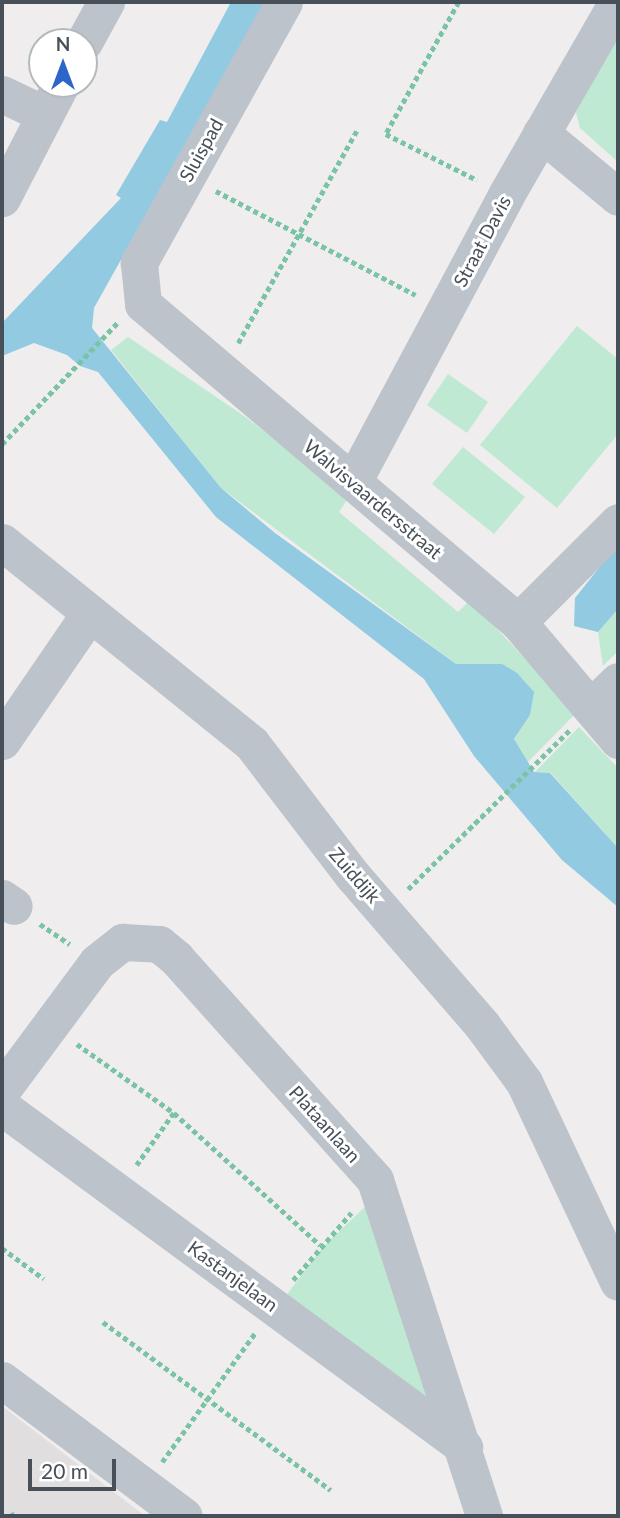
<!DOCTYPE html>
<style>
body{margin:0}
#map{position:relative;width:620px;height:1518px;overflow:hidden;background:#efeded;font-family:Lato,sans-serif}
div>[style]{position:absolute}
.education>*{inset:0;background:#e0dede}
.green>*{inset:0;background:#bfe9d3}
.water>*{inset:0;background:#91cae1}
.path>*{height:4.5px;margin-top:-2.25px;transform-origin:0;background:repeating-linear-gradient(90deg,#7bc3a5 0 5px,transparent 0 8.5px)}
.minor>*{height:37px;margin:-18.5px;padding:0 18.5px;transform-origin:18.5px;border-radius:18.5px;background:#bdc3ca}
span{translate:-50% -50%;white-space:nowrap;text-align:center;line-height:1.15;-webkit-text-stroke:6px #fff;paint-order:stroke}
.street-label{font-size:19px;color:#474f58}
.frame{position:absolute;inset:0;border:4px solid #474f58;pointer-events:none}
.north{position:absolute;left:28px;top:28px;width:70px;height:70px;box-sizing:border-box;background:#fff;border:2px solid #b5b9bc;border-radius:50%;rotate:0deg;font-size:19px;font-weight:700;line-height:28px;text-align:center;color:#474f58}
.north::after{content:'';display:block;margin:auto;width:24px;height:32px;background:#2d65c9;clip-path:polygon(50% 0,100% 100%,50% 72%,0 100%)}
.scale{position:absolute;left:28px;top:1459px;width:88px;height:32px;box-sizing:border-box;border:4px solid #474f58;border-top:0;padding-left:9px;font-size:21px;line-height:24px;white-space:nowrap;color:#474f58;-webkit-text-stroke:5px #fff;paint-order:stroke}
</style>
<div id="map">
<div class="education">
<i style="clip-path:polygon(2px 1406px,145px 1516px,2px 1516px)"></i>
</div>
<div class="green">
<i style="clip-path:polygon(618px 34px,618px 162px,580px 128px,576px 112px)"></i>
<i style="clip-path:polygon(577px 326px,618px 359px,618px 434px,557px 508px,480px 445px)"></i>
<i style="clip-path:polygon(128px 337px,247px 418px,348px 498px,339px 512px,458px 612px,470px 600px,576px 713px,527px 763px,514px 739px,530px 715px,501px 664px,456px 664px,221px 488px,111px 350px)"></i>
<i style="clip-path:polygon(448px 374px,488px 402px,467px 433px,427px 405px)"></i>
<i style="clip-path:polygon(463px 447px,525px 497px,494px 534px,432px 484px)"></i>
<i style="clip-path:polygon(618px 609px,618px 651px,603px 666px,598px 632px)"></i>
<i style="clip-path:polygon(579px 727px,618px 768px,618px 848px,551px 773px,535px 772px)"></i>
<i style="clip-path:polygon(372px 1200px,431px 1404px,279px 1305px,322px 1248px)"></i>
</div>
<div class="water">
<i style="clip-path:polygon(231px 2px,265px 2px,94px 308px,92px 328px,221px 488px,275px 533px,456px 664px,502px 664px,517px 673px,534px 692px,530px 715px,514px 739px,534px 772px,550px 773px,618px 848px,618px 907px,562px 860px,474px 756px,424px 679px,216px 517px,98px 372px,80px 366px,67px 355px,34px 343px,2px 356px,2px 323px,121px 198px,116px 195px,160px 120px,167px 122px)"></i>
<i style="clip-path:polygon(618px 544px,618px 609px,598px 632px,574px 626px,575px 598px)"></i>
</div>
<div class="path">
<i style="left:459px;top:2px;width:151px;rotate:118.9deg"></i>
<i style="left:386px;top:134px;width:102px;rotate:26.8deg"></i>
<i style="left:216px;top:191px;width:225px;rotate:27.5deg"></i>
<i style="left:238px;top:343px;width:246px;rotate:-60.8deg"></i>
<i style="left:2px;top:444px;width:170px;rotate:-46.4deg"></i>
<i style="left:408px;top:889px;width:226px;rotate:-44.5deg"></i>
<i style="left:40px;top:924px;width:36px;rotate:34deg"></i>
<i style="left:77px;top:1044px;width:119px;rotate:35.4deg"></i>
<i style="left:174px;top:1113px;width:64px;rotate:125.4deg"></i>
<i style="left:174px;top:1113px;width:197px;rotate:42.1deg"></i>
<i style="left:2px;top:1248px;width:52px;rotate:36.4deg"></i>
<i style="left:293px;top:1280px;width:89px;rotate:-49.1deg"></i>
<i style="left:103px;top:1322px;width:283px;rotate:36.4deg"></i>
<i style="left:162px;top:1462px;width:159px;rotate:-54.2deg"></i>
<i style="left:10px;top:1516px;width:7px;rotate:-27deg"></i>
</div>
<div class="minor">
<i style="left:284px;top:2px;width:299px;rotate:119.1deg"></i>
<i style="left:139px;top:263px;width:41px;rotate:84.4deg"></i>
<i style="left:143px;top:304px;width:492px;rotate:40.3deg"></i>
<i style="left:518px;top:622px;width:155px;rotate:49.7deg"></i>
<i style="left:84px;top:42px;width:46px;rotate:-61.2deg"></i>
<i style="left:2px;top:94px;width:47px;rotate:25.5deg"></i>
<i style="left:541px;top:133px;width:100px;rotate:39.7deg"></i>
<i style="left:2px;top:198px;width:128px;rotate:-62.6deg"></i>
<i style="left:353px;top:482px;width:325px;rotate:-61.9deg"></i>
<i style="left:506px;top:195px;width:223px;rotate:-60.1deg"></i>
<i style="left:2px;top:542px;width:321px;rotate:38.9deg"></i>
<i style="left:252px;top:744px;width:166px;rotate:52.6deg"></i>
<i style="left:353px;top:876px;width:197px;rotate:49.1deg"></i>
<i style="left:482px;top:1025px;width:71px;rotate:53.6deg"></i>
<i style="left:524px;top:1082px;width:221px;rotate:64.8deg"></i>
<i style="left:518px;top:622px;width:141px;rotate:-45deg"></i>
<i style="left:591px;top:707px;width:37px;rotate:-44deg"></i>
<i style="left:2px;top:741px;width:154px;rotate:-55.6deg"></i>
<i style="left:2px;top:898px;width:14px;rotate:34deg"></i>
<i style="left:2px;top:1090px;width:159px;rotate:-53.4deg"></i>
<i style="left:97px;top:962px;width:33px;rotate:-38deg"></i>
<i style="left:123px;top:942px;width:36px;rotate:3deg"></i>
<i style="left:159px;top:944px;width:22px;rotate:39deg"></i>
<i style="left:176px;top:958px;width:298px;rotate:48.1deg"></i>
<i style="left:375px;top:1180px;width:353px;rotate:72deg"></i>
<i style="left:2px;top:1107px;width:574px;rotate:36.35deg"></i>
<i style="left:2px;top:1380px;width:227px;rotate:36.8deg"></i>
</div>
<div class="street-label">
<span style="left:201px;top:150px;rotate:-61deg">Sluispad</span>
<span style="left:482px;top:241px;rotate:-62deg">Straat Davis</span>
<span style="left:373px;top:499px;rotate:40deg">Walvisvaardersstraat</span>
<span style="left:355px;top:875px;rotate:49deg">Zuiddijk</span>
<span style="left:325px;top:1124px;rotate:48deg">Plataanlaan</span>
<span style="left:233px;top:1276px;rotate:36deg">Kastanjelaan</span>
</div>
<div class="frame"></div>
<div class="north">N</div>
<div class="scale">20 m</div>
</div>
